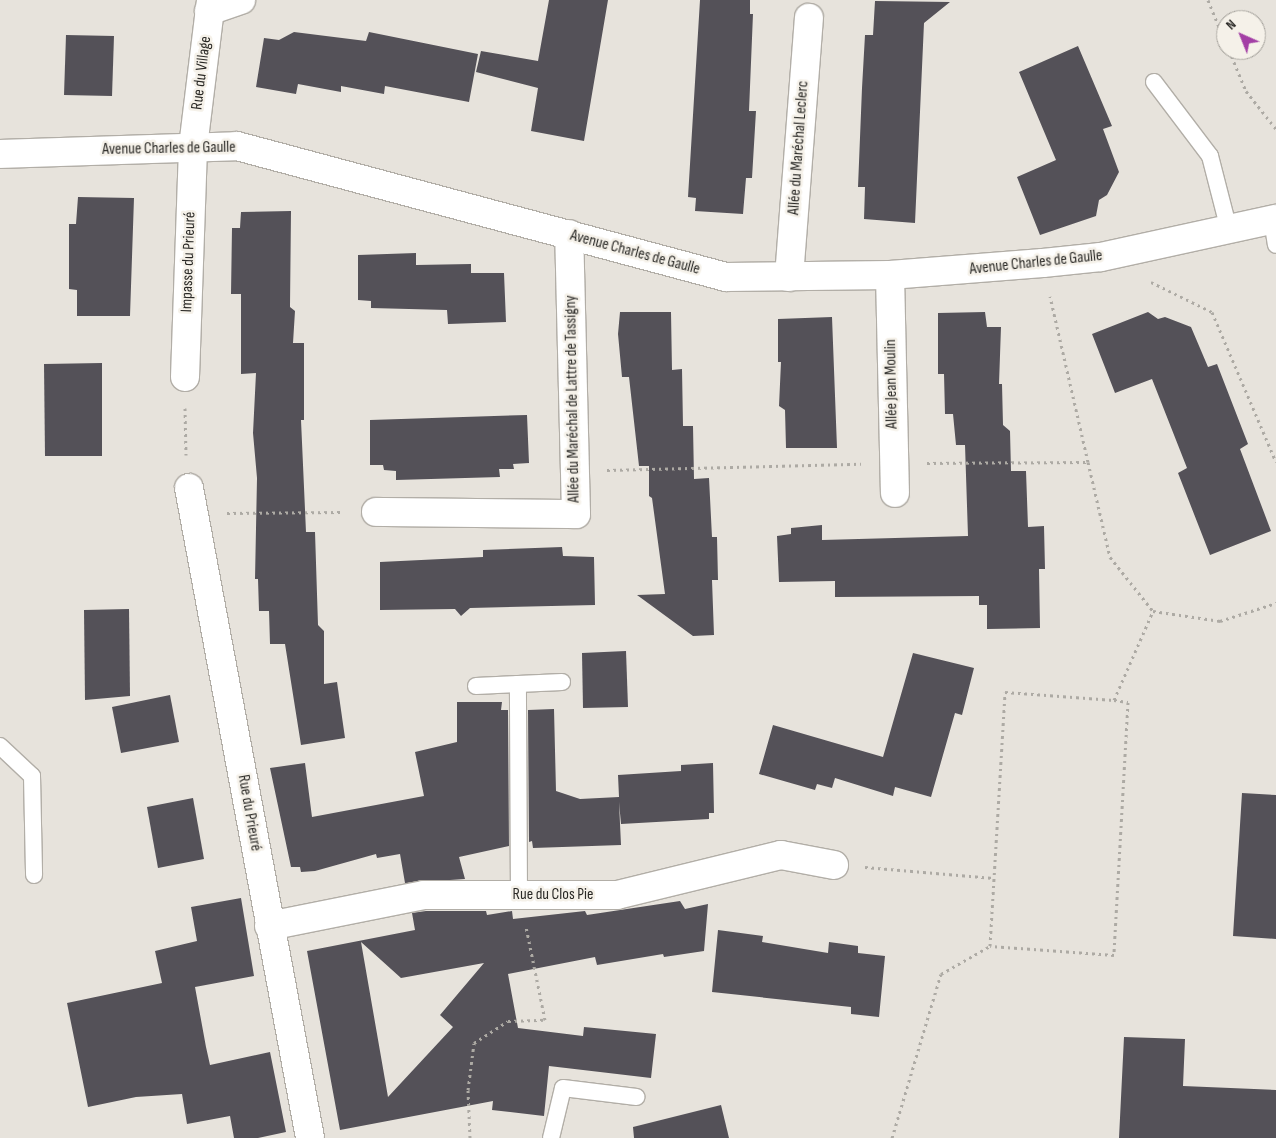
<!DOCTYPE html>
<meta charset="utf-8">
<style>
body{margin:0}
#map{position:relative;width:1276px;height:1138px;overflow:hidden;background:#e7e3dc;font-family:"Sofia Sans Condensed",sans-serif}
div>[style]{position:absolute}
.building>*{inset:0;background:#545158}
.path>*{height:3px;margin-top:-1.5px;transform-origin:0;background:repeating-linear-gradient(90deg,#adaaa4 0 2.5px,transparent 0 6.5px)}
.roads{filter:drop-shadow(1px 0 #b2aea7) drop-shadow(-1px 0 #b2aea7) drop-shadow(0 1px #b2aea7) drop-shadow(0 -1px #b2aea7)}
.lane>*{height:16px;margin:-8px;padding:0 8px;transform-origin:8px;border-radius:8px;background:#fff}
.street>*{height:28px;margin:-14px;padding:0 14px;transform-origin:14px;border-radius:14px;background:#fff}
span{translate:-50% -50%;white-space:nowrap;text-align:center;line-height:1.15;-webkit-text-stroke:5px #f5f1e9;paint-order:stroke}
.street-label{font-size:16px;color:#2a2926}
.north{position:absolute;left:1216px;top:10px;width:50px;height:50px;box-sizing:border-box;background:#f5f1e9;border:1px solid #a4a19b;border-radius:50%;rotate:316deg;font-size:14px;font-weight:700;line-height:20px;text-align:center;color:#2a2926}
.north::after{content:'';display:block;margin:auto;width:18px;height:22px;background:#a33fa5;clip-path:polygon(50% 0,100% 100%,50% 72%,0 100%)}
</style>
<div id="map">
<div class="building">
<i style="clip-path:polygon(549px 0,608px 0,584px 141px,531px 131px,538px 88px,476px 72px,481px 51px,538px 61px)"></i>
<i style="clip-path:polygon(700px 0,750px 0,750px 14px,753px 14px,749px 111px,756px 111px,752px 178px,746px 178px,743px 214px,695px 211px,696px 198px,688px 197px)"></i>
<i style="clip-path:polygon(875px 1px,950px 2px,924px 23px,915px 223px,864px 219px,865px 187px,858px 187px,862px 88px,865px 35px,873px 35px)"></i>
<i style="clip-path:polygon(294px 32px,366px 41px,369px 32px,478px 54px,469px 102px,385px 86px,384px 94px,341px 86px,341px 92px,298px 84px,296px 94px,256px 87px,264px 38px,279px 40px)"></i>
<i style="clip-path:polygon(66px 35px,114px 36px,112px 96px,64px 95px)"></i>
<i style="clip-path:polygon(1078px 46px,1112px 126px,1103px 129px,1119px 172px,1107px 195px,1099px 200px,1096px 216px,1040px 235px,1017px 177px,1056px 160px,1019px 72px)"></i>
<i style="clip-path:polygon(78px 197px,134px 198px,130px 316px,77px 316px,77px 290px,69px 289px,69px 224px,76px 224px)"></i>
<i style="clip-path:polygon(291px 211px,290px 307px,295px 311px,293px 343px,304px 343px,304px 420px,301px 420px,306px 532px,315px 532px,318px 625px,324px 631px,324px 684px,337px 682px,345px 738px,301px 745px,285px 644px,270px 644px,269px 611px,259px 611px,258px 579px,255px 579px,257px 478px,253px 433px,256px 373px,241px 374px,241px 294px,231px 294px,232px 228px,240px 228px,241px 212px)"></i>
<i style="clip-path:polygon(416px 253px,416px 265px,471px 264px,471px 273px,504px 273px,506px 322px,448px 324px,447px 310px,371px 308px,371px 301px,358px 300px,358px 255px)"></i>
<i style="clip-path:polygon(620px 312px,671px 312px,672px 370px,682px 369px,683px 426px,693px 426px,694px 479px,709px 478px,712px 537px,717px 537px,718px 580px,712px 580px,714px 635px,693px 636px,637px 595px,665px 594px,652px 498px,649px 496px,649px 466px,639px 466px,629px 377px,622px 377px,618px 334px)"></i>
<i style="clip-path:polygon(985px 312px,987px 327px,1001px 327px,999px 384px,1002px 384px,1003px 425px,1010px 431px,1011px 471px,1026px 471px,1028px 527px,1044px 526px,1045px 569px,1039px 569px,1040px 628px,987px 629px,987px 605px,979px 605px,979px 596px,835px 597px,835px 581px,779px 582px,777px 536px,791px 534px,791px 528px,822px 525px,822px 540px,968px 536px,965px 445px,956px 445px,953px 414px,945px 414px,944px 374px,938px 374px,938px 313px)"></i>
<i style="clip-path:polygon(1148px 312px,1158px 319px,1165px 317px,1191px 327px,1208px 367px,1217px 364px,1248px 444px,1240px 449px,1271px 531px,1210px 555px,1178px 473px,1187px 468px,1152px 379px,1115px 393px,1092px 334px)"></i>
<i style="clip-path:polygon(832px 317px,837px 448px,786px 448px,785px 410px,779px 406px,781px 362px,778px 362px,778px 319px)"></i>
<i style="clip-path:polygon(102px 363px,102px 456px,45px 456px,44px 364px)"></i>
<i style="clip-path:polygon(527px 415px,529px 463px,513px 464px,514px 469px,499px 469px,500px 477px,396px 480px,396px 471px,384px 470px,383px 465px,370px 465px,370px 420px)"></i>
<i style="clip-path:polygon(562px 547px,563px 556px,594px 557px,595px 605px,470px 608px,461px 616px,455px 609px,380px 610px,380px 562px,483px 557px,483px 550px)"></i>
<i style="clip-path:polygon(129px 609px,130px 696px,85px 700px,84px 610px)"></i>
<i style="clip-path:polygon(626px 651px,628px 707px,583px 708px,582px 653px)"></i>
<i style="clip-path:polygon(913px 653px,974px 668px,962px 715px,955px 713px,931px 797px,895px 787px,893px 796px,835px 778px,832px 788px,817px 784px,815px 790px,759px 774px,773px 725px,883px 757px)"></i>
<i style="clip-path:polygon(170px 695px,179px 742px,121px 753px,112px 707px)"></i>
<i style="clip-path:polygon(457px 702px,502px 702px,501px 710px,508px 710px,509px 846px,459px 857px,465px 879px,405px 883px,400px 854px,377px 858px,376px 854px,315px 871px,301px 872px,300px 867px,291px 867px,270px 768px,305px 763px,312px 817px,424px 796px,415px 752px,457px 742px)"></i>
<i style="clip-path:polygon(554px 709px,556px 791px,580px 799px,619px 797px,618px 775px,681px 771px,681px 765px,713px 763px,714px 813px,709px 813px,709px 819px,621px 824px,619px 802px,621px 845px,533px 848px,532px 841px,529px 842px,528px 710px)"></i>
<i style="clip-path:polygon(1242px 793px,1276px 795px,1276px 939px,1233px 936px)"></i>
<i style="clip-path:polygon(193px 798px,204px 859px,158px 868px,147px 807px)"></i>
<i style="clip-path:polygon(241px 898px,254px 976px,195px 987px,206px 1047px,210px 1065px,270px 1052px,286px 1132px,258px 1138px,234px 1138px,230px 1116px,187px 1124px,182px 1094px,136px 1097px,88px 1107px,67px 1003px,162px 983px,155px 951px,197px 941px,191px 907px)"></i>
<i style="clip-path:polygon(evenodd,680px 901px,685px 909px,708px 904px,704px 951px,664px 957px,663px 954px,597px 965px,595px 957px,508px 974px,518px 1028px,583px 1036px,584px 1027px,656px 1034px,651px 1078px,549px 1066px,544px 1116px,492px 1110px,493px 1101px,340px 1130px,307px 951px,415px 930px,412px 913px,426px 911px,486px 911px,487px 915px,512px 911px,513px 919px,585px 911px,587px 915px,680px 901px,361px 942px,401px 978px,484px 963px,440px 1015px,453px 1027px,388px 1097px,361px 942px)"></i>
<i style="clip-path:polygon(718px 930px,763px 936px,762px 942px,828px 953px,829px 942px,858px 946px,858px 953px,885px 956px,879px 1017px,851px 1014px,851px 1007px,712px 992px)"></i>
<i style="clip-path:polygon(1124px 1037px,1185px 1039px,1183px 1086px,1276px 1090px,1276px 1138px,1119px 1138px)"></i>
<i style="clip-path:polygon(721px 1105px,729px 1138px,634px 1138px,633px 1127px)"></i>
</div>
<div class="path">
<i style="left:1208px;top:0;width:48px;rotate:67.8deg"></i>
<i style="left:1229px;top:50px;width:44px;rotate:67.5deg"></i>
<i style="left:1246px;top:91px;width:48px;rotate:51.7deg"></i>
<i style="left:1151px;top:282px;width:68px;rotate:26.2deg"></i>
<i style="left:1212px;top:312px;width:163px;rotate:66.9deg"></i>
<i style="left:185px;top:408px;width:47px;rotate:88.8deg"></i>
<i style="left:1088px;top:462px;width:98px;rotate:77deg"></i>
<i style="left:1110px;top:557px;width:69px;rotate:51.5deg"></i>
<i style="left:1153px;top:611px;width:68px;rotate:8.5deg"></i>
<i style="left:1220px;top:621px;width:59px;rotate:-17.8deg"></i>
<i style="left:927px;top:463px;width:161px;rotate:-0.4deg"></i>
<i style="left:1088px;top:462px;width:170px;rotate:-102.9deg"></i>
<i style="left:607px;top:470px;width:254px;rotate:-1.4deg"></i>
<i style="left:227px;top:513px;width:116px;rotate:-0.5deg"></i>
<i style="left:1114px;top:700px;width:14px;rotate:8deg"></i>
<i style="left:1128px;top:702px;width:253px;rotate:93.2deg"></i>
<i style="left:1114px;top:955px;width:124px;rotate:-175.8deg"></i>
<i style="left:990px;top:946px;width:254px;rotate:-86.6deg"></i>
<i style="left:1005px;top:692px;width:109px;rotate:4.2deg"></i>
<i style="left:1114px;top:700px;width:97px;rotate:-66.3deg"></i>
<i style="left:865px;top:867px;width:129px;rotate:4.9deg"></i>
<i style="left:470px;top:1138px;width:48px;rotate:-92.4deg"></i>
<i style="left:468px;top:1090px;width:47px;rotate:-82.7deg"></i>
<i style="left:474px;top:1043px;width:40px;rotate:-32.9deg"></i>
<i style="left:508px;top:1021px;width:37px;rotate:-2deg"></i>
<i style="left:545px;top:1020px;width:95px;rotate:-101.5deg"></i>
<i style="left:892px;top:1138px;width:171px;rotate:-73.4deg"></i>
<i style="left:941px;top:974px;width:56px;rotate:-29.7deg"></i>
</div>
<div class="roads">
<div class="lane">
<i style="left:1154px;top:82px;width:93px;rotate:52.9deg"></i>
<i style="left:1210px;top:156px;width:76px;rotate:75.6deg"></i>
<i style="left:1272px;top:220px;width:25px;rotate:81deg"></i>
<i style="left:476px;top:686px;width:42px;rotate:-2.7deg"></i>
<i style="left:0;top:746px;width:44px;rotate:43.2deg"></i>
<i style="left:32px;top:776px;width:99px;rotate:88.8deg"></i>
<i style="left:519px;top:895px;width:211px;rotate:-90.3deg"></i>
<i style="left:518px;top:684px;width:44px;rotate:-2.6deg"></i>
<i style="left:551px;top:1138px;width:51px;rotate:-76.5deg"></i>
<i style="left:563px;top:1088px;width:74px;rotate:7deg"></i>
</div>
<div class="street">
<i style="left:209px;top:11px;width:34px;rotate:-19deg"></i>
<i style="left:0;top:154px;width:237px;rotate:-1.9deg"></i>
<i style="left:237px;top:146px;width:506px;rotate:15deg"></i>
<i style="left:726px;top:277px;width:164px;rotate:-0.7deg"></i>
<i style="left:890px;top:275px;width:153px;rotate:-4.5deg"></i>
<i style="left:1043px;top:263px;width:58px;rotate:-5.9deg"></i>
<i style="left:1101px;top:257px;width:179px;rotate:-12.3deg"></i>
<i style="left:890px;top:275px;width:218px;rotate:88.7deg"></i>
<i style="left:789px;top:277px;width:260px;rotate:-85.6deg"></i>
<i style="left:185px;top:377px;width:230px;rotate:-88deg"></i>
<i style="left:193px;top:147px;width:148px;rotate:-83deg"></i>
<i style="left:189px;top:488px;width:661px;rotate:79.45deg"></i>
<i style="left:376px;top:512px;width:200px;rotate:0.6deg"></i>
<i style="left:576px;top:514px;width:280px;rotate:-91.4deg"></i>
<i style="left:269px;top:926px;width:158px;rotate:-11.3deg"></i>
<i style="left:424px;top:895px;width:193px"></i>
<i style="left:617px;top:895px;width:169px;rotate:-13.7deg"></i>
<i style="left:781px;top:855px;width:54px;rotate:10.7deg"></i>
</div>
</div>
<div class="street-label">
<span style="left:202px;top:73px;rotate:-83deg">Rue du Village</span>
<span style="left:799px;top:148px;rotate:-86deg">Allée du Maréchal Leclerc</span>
<span style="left:169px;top:149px;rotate:-1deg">Avenue Charles de Gaulle</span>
<span style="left:635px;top:253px;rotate:15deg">Avenue Charles de Gaulle</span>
<span style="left:189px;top:262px;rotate:-88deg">Impasse du Prieuré</span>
<span style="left:1036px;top:263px;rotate:-6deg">Avenue Charles de Gaulle</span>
<span style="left:892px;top:384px;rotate:-91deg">Allée Jean Moulin</span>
<span style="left:573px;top:399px;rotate:-91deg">Allée du Maréchal de Lattre de Tassigny</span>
<span style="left:249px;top:813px;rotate:80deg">Rue du Prieuré</span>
<span style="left:553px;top:895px">Rue du Clos Pie</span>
</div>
<div class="north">N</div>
</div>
